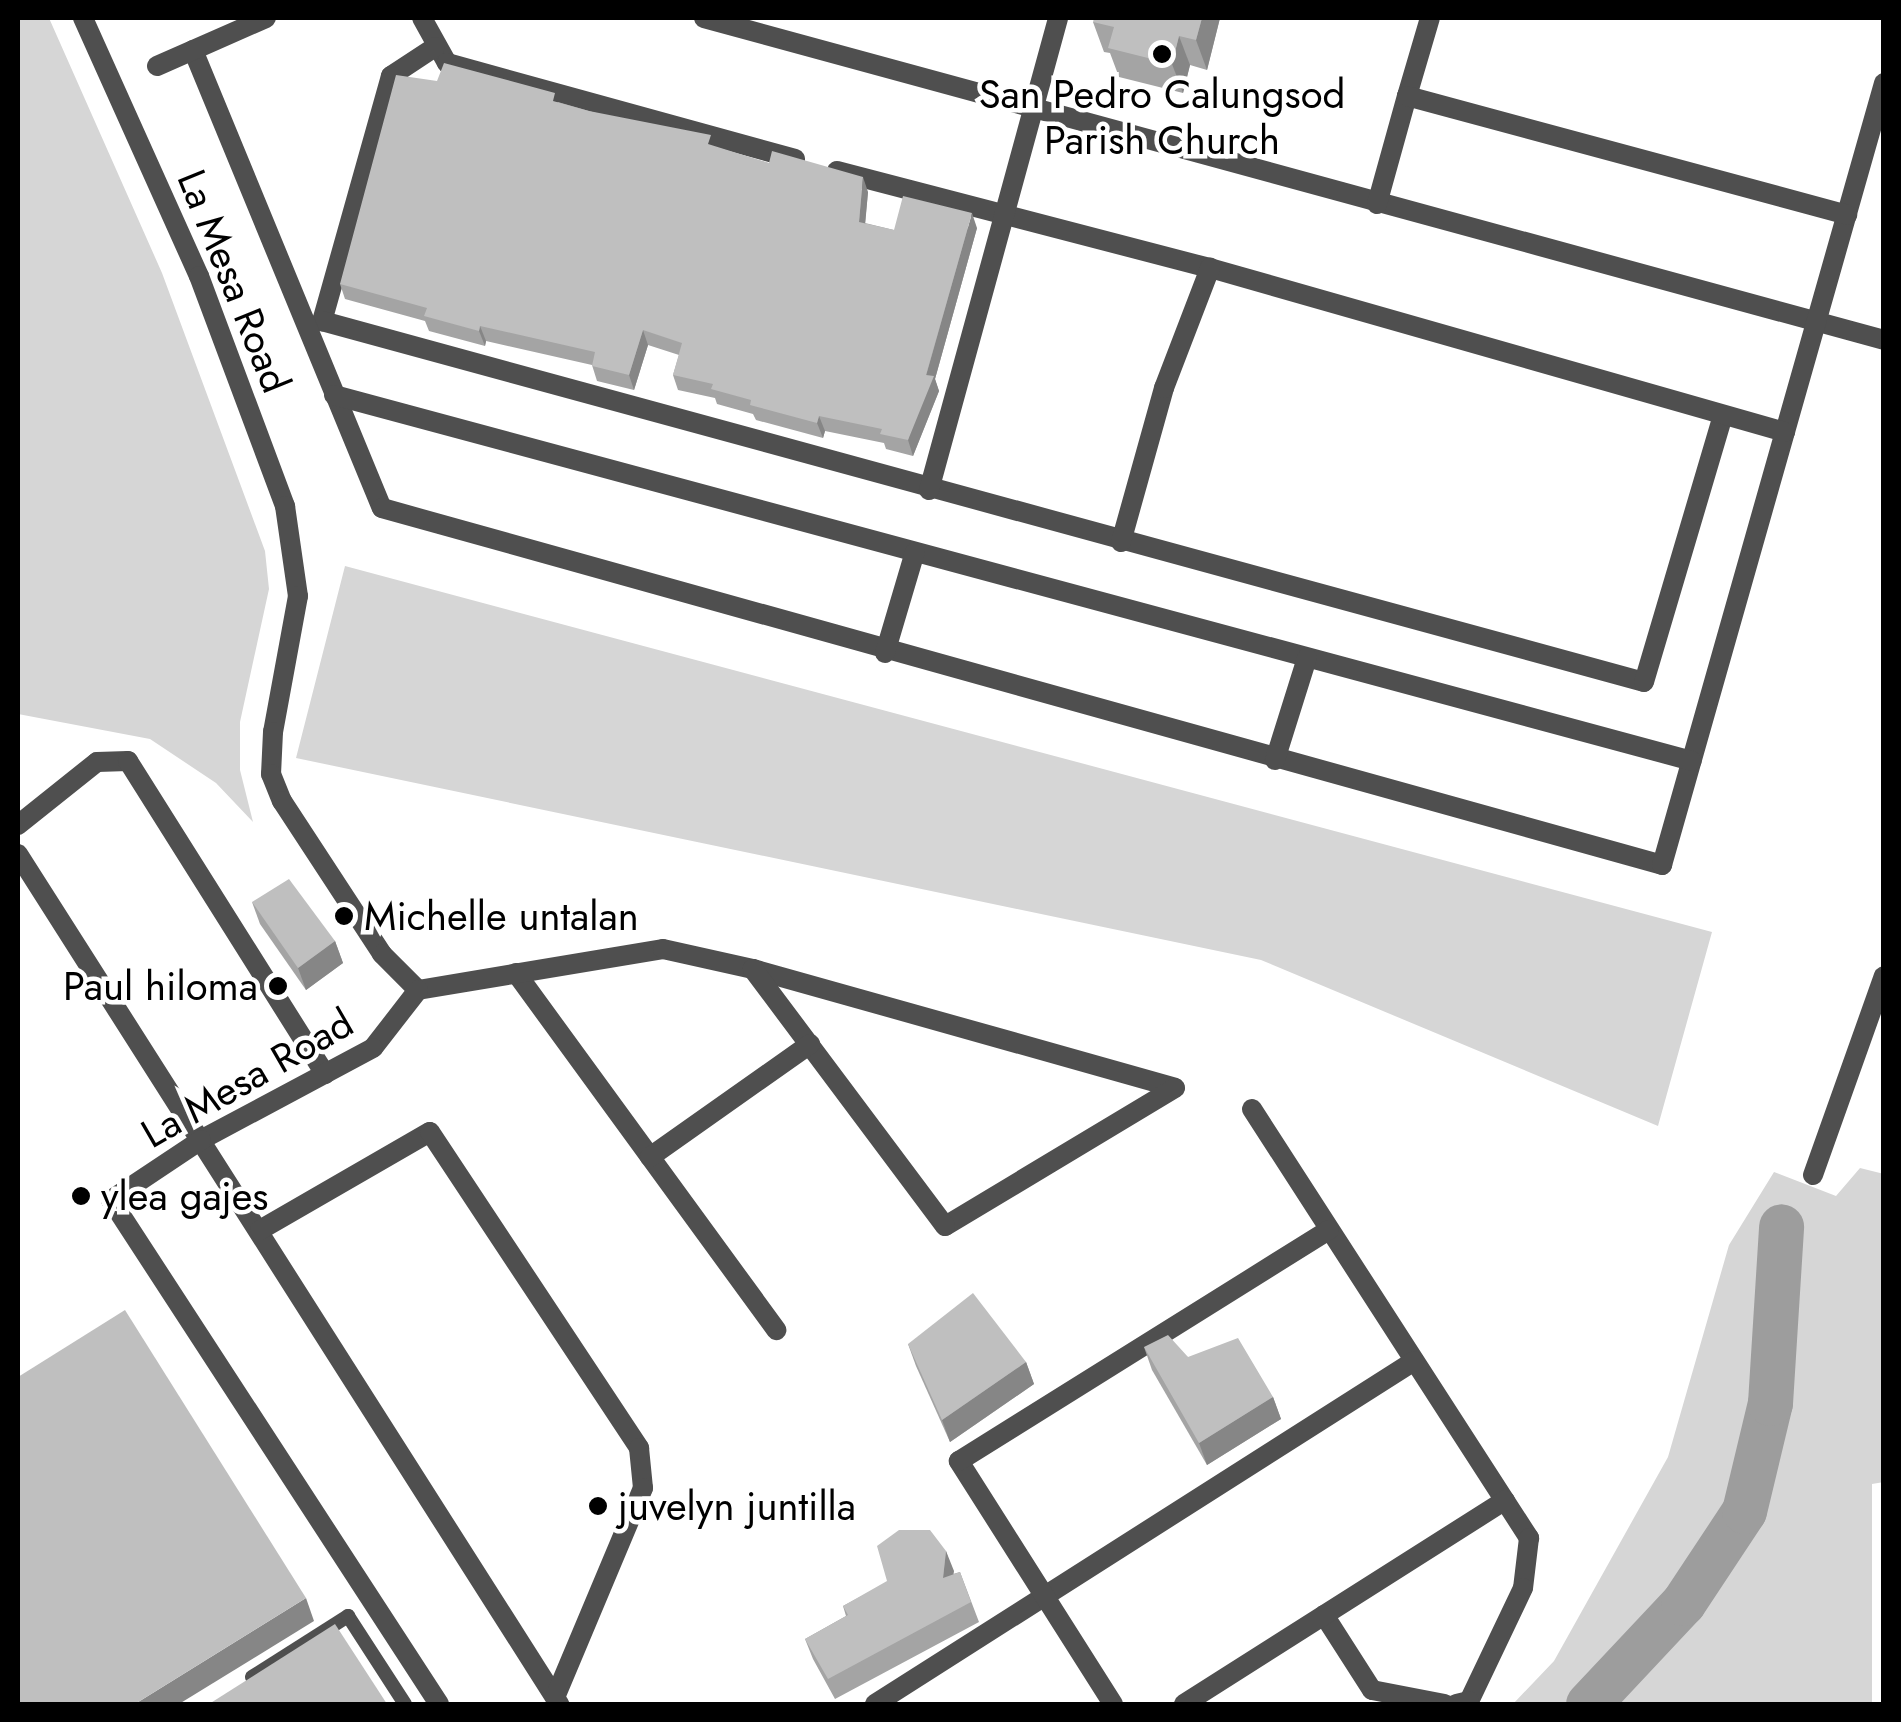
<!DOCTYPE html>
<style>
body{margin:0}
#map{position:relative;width:1901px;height:1722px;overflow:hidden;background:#fff;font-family:Jost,sans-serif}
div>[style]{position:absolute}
.green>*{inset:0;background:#d6d6d6}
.river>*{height:45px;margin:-22.5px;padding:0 22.5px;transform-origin:22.5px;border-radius:22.5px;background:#9d9d9d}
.service>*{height:14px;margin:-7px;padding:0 7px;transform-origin:7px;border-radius:7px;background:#4f4f4f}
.minor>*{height:20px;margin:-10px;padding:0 10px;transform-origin:10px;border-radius:10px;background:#4f4f4f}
.tertiary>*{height:20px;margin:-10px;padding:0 10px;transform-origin:10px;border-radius:10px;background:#4f4f4f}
.wall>*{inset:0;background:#a4a4a4}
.shaded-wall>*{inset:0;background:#868686}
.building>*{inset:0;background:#bfbfbf}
.dots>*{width:28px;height:28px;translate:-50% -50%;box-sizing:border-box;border:5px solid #fff;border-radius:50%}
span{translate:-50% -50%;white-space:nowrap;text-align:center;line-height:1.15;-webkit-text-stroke:9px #fff;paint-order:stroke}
.poi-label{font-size:40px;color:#000}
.left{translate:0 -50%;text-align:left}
.right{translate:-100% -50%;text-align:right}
.street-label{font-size:40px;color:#000}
.frame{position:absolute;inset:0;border:20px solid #000;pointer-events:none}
</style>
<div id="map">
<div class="green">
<i style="clip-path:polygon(18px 18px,49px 18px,162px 273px,265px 551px,269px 589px,240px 722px,240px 770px,253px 822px,216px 783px,150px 739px,18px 714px)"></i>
<i style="clip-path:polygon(345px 566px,1712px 932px,1658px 1126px,1261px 960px,296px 758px)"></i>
<i style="clip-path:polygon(1860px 1168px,1884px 1174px,1884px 1482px,1872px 1484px,1872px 1704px,1513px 1704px,1554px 1661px,1668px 1457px,1729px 1245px,1774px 1172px,1836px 1196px)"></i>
</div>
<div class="river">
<i style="left:1588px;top:1704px;width:139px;rotate:-46.8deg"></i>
<i style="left:1683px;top:1603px;width:110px;rotate:-56.5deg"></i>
<i style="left:1744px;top:1511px;width:111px;rotate:-76.5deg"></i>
<i style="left:1770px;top:1403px;width:177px;rotate:-86.4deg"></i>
</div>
<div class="service">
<i style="left:252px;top:1677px;width:114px;rotate:-32.4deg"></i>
<i style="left:348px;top:1616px;width:105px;rotate:57.1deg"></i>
</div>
<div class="minor">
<i style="left:422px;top:18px;width:51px;rotate:60.9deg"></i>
<i style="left:447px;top:63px;width:361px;rotate:15.4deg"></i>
<i style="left:704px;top:18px;width:1223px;rotate:15.26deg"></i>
<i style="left:435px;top:47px;width:53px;rotate:146.6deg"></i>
<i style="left:391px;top:76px;width:255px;rotate:105.7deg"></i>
<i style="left:322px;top:321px;width:1370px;rotate:15.27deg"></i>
<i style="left:1644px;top:682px;width:278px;rotate:-73.5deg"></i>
<i style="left:193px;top:50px;width:495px;rotate:67.6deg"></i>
<i style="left:382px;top:508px;width:1329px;rotate:15.58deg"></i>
<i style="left:1662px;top:865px;width:813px;rotate:-74.15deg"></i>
<i style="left:157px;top:66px;width:119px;rotate:-23.8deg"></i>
<i style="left:1407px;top:96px;width:81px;rotate:-73.6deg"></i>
<i style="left:837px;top:171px;width:385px;rotate:14.6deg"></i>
<i style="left:1210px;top:268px;width:598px;rotate:15.92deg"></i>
<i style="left:1377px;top:204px;width:112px;rotate:-74.5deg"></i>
<i style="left:1407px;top:96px;width:456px;rotate:15.1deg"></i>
<i style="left:334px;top:395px;width:1406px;rotate:15.08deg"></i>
<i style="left:929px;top:490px;width:489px;rotate:-74.7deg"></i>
<i style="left:1121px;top:542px;width:160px;rotate:-74.4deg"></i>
<i style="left:1164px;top:388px;width:129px;rotate:-69deg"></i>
<i style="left:885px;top:653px;width:105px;rotate:-73.5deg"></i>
<i style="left:1275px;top:760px;width:107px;rotate:-72.6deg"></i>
<i style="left:18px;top:825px;width:101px;rotate:-38.6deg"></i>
<i style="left:97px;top:762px;width:31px;rotate:-2deg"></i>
<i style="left:128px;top:761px;width:370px;rotate:57.8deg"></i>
<i style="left:18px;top:854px;width:1008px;rotate:57.52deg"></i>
<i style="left:516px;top:973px;width:442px;rotate:53.9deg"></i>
<i style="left:418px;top:990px;width:248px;rotate:-9.5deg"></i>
<i style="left:663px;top:949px;width:92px;rotate:12.5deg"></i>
<i style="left:753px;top:969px;width:438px;rotate:15.7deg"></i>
<i style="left:1175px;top:1088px;width:268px;rotate:149deg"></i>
<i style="left:945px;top:1226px;width:321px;rotate:-126.8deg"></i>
<i style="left:1252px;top:1109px;width:511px;rotate:57.15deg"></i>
<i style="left:1529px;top:1538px;width:50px;rotate:96.8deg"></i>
<i style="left:1523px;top:1588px;width:125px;rotate:115.5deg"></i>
<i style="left:1469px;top:1701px;width:13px;rotate:167deg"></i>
<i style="left:650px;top:1157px;width:196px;rotate:-35.2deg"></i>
<i style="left:1813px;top:1175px;width:211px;rotate:-70.4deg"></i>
<i style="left:260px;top:1230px;width:196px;rotate:-30deg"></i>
<i style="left:430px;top:1132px;width:379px;rotate:56.5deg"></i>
<i style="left:639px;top:1448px;width:40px;rotate:84.3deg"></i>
<i style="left:643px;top:1488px;width:227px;rotate:112.8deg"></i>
<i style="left:1324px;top:1615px;width:89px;rotate:57.4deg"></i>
<i style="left:1372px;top:1690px;width:74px;rotate:10.9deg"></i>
<i style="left:875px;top:1704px;width:639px;rotate:-32.47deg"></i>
<i style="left:1113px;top:1704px;width:288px;rotate:-122.4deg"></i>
<i style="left:959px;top:1461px;width:436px;rotate:-32deg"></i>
<i style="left:1184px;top:1704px;width:380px;rotate:-32.4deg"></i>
</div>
<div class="tertiary">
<i style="left:83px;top:18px;width:283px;rotate:65.8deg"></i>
<i style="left:199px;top:276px;width:246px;rotate:69.5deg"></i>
<i style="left:285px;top:506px;width:91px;rotate:81.8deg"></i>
<i style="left:298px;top:596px;width:138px;rotate:100.4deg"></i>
<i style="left:273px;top:732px;width:42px;rotate:92.7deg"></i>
<i style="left:271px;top:774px;width:29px;rotate:68deg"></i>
<i style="left:282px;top:801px;width:183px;rotate:56.8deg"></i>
<i style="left:382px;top:954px;width:51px;rotate:45deg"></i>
<i style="left:418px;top:990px;width:73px;rotate:127.8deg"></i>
<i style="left:373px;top:1048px;width:195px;rotate:151.9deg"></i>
<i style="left:201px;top:1140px;width:108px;rotate:146.3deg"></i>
<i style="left:111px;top:1200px;width:601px;rotate:56.94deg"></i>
</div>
<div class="wall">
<i style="clip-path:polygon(1220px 18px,1207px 70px,1190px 65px,1183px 93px,1119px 77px,1110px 53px,1104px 52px,1093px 22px)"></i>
<i style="clip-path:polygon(558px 102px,868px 192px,865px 223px,894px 230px,977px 228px,935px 379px,939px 391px,913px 456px,886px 449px,884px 443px,825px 431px,823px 438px,756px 420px,753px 414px,717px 404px,715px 398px,678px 390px,673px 375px,679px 355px,648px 345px,634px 390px,597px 381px,592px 365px,486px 341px,485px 346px,429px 331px,425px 321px,345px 299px,340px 284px)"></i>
<i style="clip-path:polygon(252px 902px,335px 941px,343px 963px,306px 990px,260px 924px)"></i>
<i style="clip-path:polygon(908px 1344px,1026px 1362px,1034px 1384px,950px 1442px,916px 1366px)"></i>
<i style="clip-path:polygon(1144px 1347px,1188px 1357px,1273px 1397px,1281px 1419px,1207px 1465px,1152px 1370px)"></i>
<i style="clip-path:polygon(946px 1551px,953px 1574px,960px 1572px,979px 1622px,835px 1699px,813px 1659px,805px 1639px,846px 1616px,843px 1606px)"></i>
</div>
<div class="shaded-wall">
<i style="clip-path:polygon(1202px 18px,1220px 18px,1207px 70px,1196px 40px)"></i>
<i style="clip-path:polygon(1179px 36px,1190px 65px,1183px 93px,1172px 64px)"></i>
<i style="clip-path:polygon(863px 177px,868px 192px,864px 237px,859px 222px)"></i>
<i style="clip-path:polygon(972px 213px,977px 228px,935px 379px,939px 391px,913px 456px,908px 440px)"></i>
<i style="clip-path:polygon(480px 326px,486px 341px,485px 346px,479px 331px)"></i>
<i style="clip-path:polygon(643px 330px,648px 345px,634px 390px,629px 375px)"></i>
<i style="clip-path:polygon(819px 416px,825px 431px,823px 438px,817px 423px)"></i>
<i style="clip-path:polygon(335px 941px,343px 963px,306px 990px,298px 968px)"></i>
<i style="clip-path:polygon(1026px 1362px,1034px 1384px,950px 1442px,942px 1420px)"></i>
<i style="clip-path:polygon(1273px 1397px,1281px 1419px,1207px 1465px,1199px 1443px)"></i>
<i style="clip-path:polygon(946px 1551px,954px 1571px,950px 1598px,943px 1578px)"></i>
<i style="clip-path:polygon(306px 1598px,314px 1621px,179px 1704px,135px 1704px)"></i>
</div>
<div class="building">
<i style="clip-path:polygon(1094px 18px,1202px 18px,1196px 40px,1179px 36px,1172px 64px,1108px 48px,1114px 27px,1093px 22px)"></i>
<i style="clip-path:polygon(444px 63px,555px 93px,553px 101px,589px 111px,711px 135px,708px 144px,769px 163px,772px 151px,863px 177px,859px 222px,894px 230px,903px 196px,972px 213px,926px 375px,934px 376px,908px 440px,880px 434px,882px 429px,819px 416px,817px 423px,750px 405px,751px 400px,711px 389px,713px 384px,673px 375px,682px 343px,643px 330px,629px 375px,592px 366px,595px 352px,480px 326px,479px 331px,424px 316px,427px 308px,340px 284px,396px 75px,437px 81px)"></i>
<i style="clip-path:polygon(289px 879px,335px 941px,298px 968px,252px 902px)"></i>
<i style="clip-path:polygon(973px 1293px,1026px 1362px,942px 1420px,908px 1344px)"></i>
<i style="clip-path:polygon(125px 1310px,306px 1598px,135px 1704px,18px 1704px,18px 1377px)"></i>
<i style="clip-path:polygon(1168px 1335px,1188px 1357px,1238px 1338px,1273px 1397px,1199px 1443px,1144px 1347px)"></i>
<i style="clip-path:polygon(899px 1530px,930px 1530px,946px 1551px,943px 1578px,960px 1572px,971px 1602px,828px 1679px,805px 1639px,848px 1615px,843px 1606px,887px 1581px,877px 1546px)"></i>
<i style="clip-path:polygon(335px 1624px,387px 1704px,209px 1704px)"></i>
</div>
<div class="dots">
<i style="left:1162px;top:54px;background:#000"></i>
<i style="left:344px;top:916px;background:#000"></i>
<i style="left:278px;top:986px;background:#000"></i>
<i style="left:81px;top:1196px;background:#000"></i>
<i style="left:598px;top:1506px;background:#000"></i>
</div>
<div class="poi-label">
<span style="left:1162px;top:117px">San Pedro Calungsod<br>Parish Church</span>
<span class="left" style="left:364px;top:916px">Michelle untalan</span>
<span class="right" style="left:258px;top:986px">Paul hiloma</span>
<span class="left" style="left:101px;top:1196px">ylea gajes</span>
<span class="left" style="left:618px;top:1506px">juvelyn juntilla</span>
</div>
<div class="street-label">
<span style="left:234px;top:281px;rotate:68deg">La Mesa Road</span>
<span style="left:247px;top:1078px;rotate:-30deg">La Mesa Road</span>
</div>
<div class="frame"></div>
</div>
